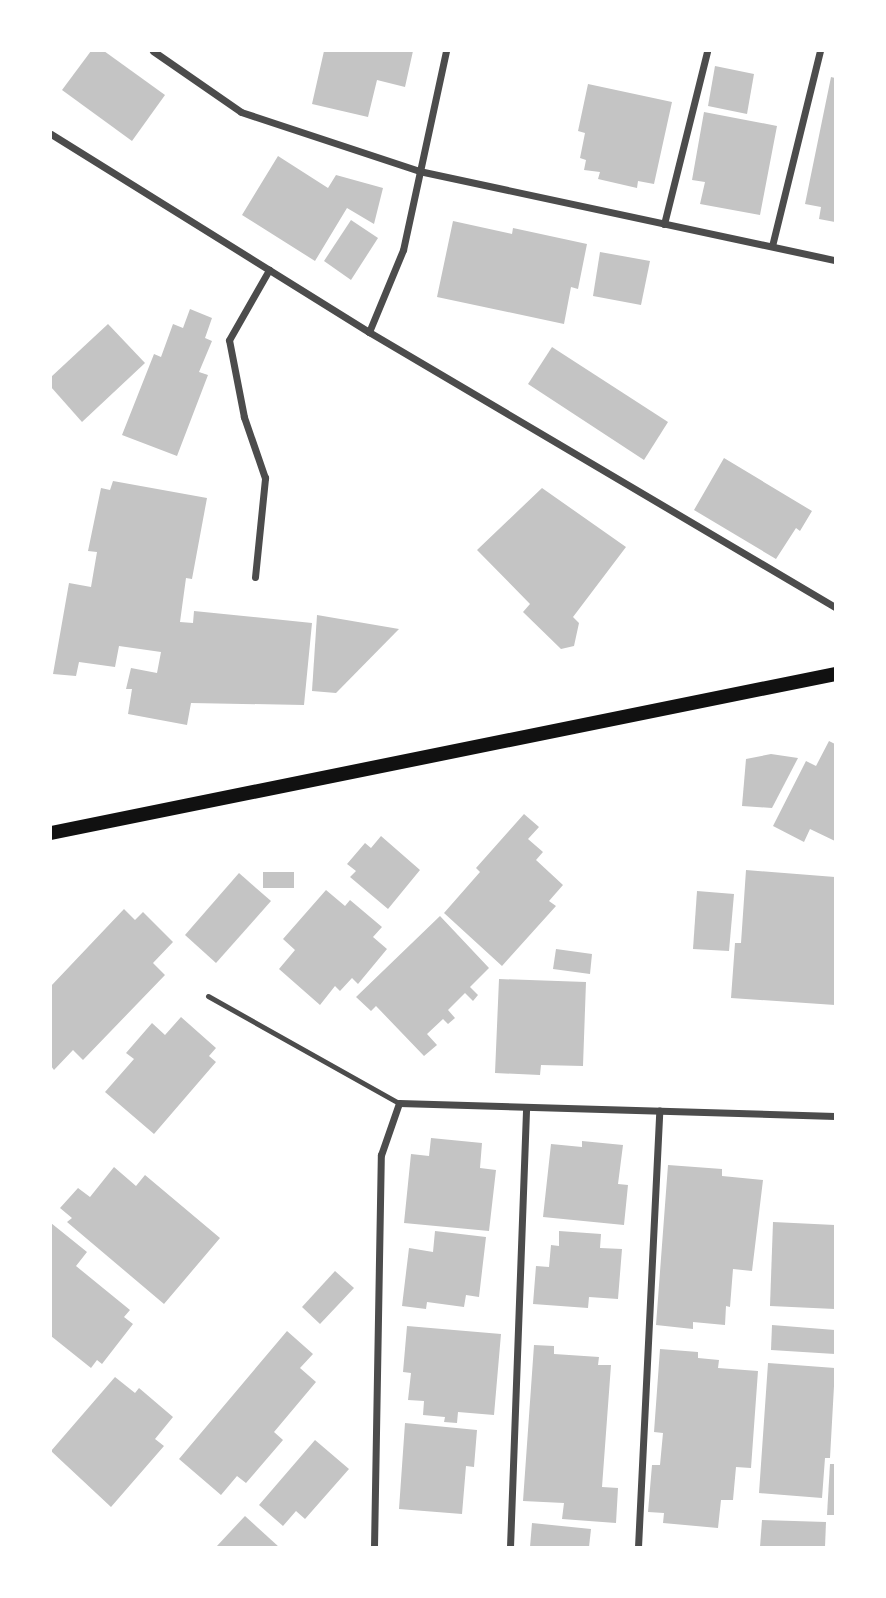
<!DOCTYPE html>
<style>
body{margin:0}
#map{position:relative;width:886px;height:1598px;overflow:hidden;background:#fff;font-family:"DM Sans",sans-serif}
div>[style]{position:absolute}
.building>*{inset:0;background:#c4c4c4}
.service>*{height:5px;margin:-2.5px;padding:0 2.5px;transform-origin:2.5px;border-radius:2.5px;background:#4c4c4c}
.minor>*{height:7px;margin:-3.5px;padding:0 3.5px;transform-origin:3.5px;border-radius:3.5px;background:#4c4c4c}
.secondary>*{height:14px;margin:-7px;padding:0 7px;transform-origin:7px;border-radius:7px;background:#111}
span{translate:-50% -50%;white-space:nowrap;text-align:center;line-height:1.15;-webkit-text-stroke:5px #fff;paint-order:stroke}
.frame{position:absolute;inset:0;border:52px solid #fff;pointer-events:none}
</style>
<div id="map">
<div class="building">
<i style="clip-path:polygon(91px 51px,104px 51px,165px 95px,132px 141px,62px 90px)"></i>
<i style="clip-path:polygon(324px 51px,413px 51px,405px 87px,377px 80px,368px 117px,312px 104px)"></i>
<i style="clip-path:polygon(715px 66px,754px 74px,747px 114px,708px 106px)"></i>
<i style="clip-path:polygon(831px 77px,835px 78px,835px 222px,819px 219px,821px 207px,805px 204px)"></i>
<i style="clip-path:polygon(588px 84px,672px 102px,654px 184px,638px 181px,637px 188px,598px 179px,600px 172px,584px 170px,586px 160px,580px 158px,585px 133px,578px 131px)"></i>
<i style="clip-path:polygon(704px 112px,777px 126px,760px 215px,700px 204px,705px 182px,692px 180px)"></i>
<i style="clip-path:polygon(278px 156px,328px 188px,336px 175px,383px 188px,374px 224px,347px 208px,315px 261px,242px 215px)"></i>
<i style="clip-path:polygon(351px 220px,378px 238px,351px 280px,324px 261px)"></i>
<i style="clip-path:polygon(453px 221px,512px 234px,513px 228px,587px 244px,578px 289px,571px 287px,564px 324px,437px 297px)"></i>
<i style="clip-path:polygon(600px 252px,650px 261px,641px 305px,593px 296px)"></i>
<i style="clip-path:polygon(190px 309px,212px 318px,205px 338px,212px 341px,199px 372px,208px 375px,177px 456px,122px 435px,154px 354px,161px 357px,173px 324px,183px 328px)"></i>
<i style="clip-path:polygon(108px 324px,145px 363px,82px 422px,51px 387px,51px 377px)"></i>
<i style="clip-path:polygon(552px 347px,668px 422px,644px 460px,528px 384px)"></i>
<i style="clip-path:polygon(724px 458px,812px 511px,800px 531px,796px 528px,776px 559px,694px 510px)"></i>
<i style="clip-path:polygon(113px 481px,207px 498px,192px 579px,186px 578px,180px 622px,193px 623px,194px 611px,312px 623px,304px 705px,191px 703px,187px 725px,128px 714px,132px 689px,126px 689px,131px 668px,157px 673px,161px 652px,119px 646px,115px 667px,79px 662px,76px 676px,53px 674px,69px 583px,91px 587px,97px 552px,88px 551px,101px 488px,110px 490px)"></i>
<i style="clip-path:polygon(542px 488px,626px 547px,573px 617px,579px 623px,574px 646px,561px 649px,523px 612px,530px 604px,477px 550px)"></i>
<i style="clip-path:polygon(317px 615px,399px 629px,336px 693px,312px 691px)"></i>
<i style="clip-path:polygon(829px 741px,835px 744px,835px 841px,810px 829px,804px 842px,773px 826px,806px 761px,816px 766px)"></i>
<i style="clip-path:polygon(771px 754px,798px 758px,772px 808px,742px 806px,746px 759px)"></i>
<i style="clip-path:polygon(524px 814px,539px 827px,528px 839px,543px 852px,536px 860px,563px 885px,549px 901px,556px 906px,502px 966px,444px 913px,480px 872px,476px 868px)"></i>
<i style="clip-path:polygon(381px 836px,420px 870px,388px 909px,350px 877px,356px 871px,347px 864px,365px 843px,371px 848px)"></i>
<i style="clip-path:polygon(746px 870px,835px 877px,835px 1005px,731px 998px,735px 943px,741px 943px)"></i>
<i style="clip-path:polygon(263px 872px,294px 872px,294px 888px,263px 888px)"></i>
<i style="clip-path:polygon(239px 873px,271px 901px,216px 963px,185px 935px)"></i>
<i style="clip-path:polygon(326px 890px,345px 906px,350px 900px,382px 927px,373px 937px,387px 949px,358px 984px,352px 978px,340px 991px,335px 986px,320px 1005px,279px 969px,295px 950px,283px 939px)"></i>
<i style="clip-path:polygon(697px 891px,734px 894px,729px 951px,693px 949px)"></i>
<i style="clip-path:polygon(124px 909px,135px 920px,143px 912px,173px 942px,153px 963px,165px 975px,83px 1060px,73px 1050px,54px 1070px,51px 1066px,51px 986px)"></i>
<i style="clip-path:polygon(440px 916px,489px 968px,470px 987px,478px 995px,473px 1001px,465px 993px,448px 1010px,455px 1018px,448px 1024px,443px 1019px,427px 1034px,437px 1045px,424px 1056px,376px 1006px,371px 1011px,356px 997px)"></i>
<i style="clip-path:polygon(556px 949px,592px 954px,590px 974px,553px 969px)"></i>
<i style="clip-path:polygon(499px 979px,586px 982px,583px 1066px,541px 1065px,540px 1075px,495px 1073px)"></i>
<i style="clip-path:polygon(181px 1017px,216px 1048px,209px 1056px,216px 1062px,154px 1134px,105px 1092px,134px 1059px,126px 1053px,152px 1023px,165px 1035px)"></i>
<i style="clip-path:polygon(431px 1138px,482px 1143px,480px 1168px,496px 1170px,489px 1231px,404px 1223px,411px 1154px,429px 1156px)"></i>
<i style="clip-path:polygon(582px 1141px,623px 1145px,618px 1184px,628px 1185px,624px 1225px,543px 1217px,551px 1144px,582px 1147px)"></i>
<i style="clip-path:polygon(668px 1165px,722px 1169px,722px 1176px,763px 1180px,752px 1271px,733px 1269px,730px 1307px,726px 1306px,725px 1325px,693px 1322px,693px 1329px,656px 1325px)"></i>
<i style="clip-path:polygon(114px 1167px,136px 1186px,145px 1175px,220px 1238px,164px 1304px,67px 1222px,72px 1218px,60px 1208px,78px 1188px,90px 1197px)"></i>
<i style="clip-path:polygon(773px 1222px,835px 1225px,835px 1309px,770px 1306px)"></i>
<i style="clip-path:polygon(51px 1223px,87px 1252px,76px 1266px,130px 1310px,124px 1317px,133px 1324px,102px 1364px,97px 1360px,91px 1368px,51px 1336px)"></i>
<i style="clip-path:polygon(435px 1231px,486px 1237px,479px 1297px,466px 1295px,464px 1307px,427px 1302px,426px 1309px,402px 1306px,409px 1248px,433px 1252px)"></i>
<i style="clip-path:polygon(559px 1231px,601px 1234px,600px 1248px,622px 1249px,618px 1299px,589px 1297px,588px 1308px,533px 1304px,536px 1266px,549px 1267px,551px 1245px,559px 1246px)"></i>
<i style="clip-path:polygon(335px 1271px,354px 1288px,320px 1324px,302px 1307px)"></i>
<i style="clip-path:polygon(772px 1325px,835px 1330px,835px 1354px,771px 1350px)"></i>
<i style="clip-path:polygon(407px 1326px,501px 1334px,494px 1415px,458px 1412px,457px 1423px,444px 1422px,445px 1417px,423px 1415px,424px 1401px,408px 1400px,411px 1373px,403px 1372px)"></i>
<i style="clip-path:polygon(287px 1331px,313px 1354px,300px 1368px,316px 1382px,274px 1432px,283px 1440px,246px 1483px,237px 1476px,221px 1495px,179px 1459px)"></i>
<i style="clip-path:polygon(534px 1345px,554px 1346px,554px 1354px,599px 1357px,598px 1365px,611px 1365px,602px 1487px,618px 1488px,616px 1523px,562px 1519px,564px 1503px,523px 1501px)"></i>
<i style="clip-path:polygon(660px 1349px,698px 1352px,698px 1358px,719px 1360px,718px 1368px,758px 1371px,751px 1468px,736px 1467px,733px 1500px,721px 1500px,718px 1528px,663px 1523px,664px 1513px,648px 1512px,652px 1465px,660px 1465px,663px 1433px,654px 1432px)"></i>
<i style="clip-path:polygon(768px 1363px,835px 1368px,830px 1458px,825px 1458px,822px 1498px,759px 1493px)"></i>
<i style="clip-path:polygon(115px 1377px,135px 1393px,139px 1388px,173px 1417px,155px 1439px,164px 1446px,111px 1507px,51px 1451px)"></i>
<i style="clip-path:polygon(405px 1423px,477px 1430px,474px 1467px,466px 1466px,462px 1514px,399px 1509px)"></i>
<i style="clip-path:polygon(315px 1440px,349px 1469px,305px 1519px,296px 1511px,283px 1526px,259px 1505px)"></i>
<i style="clip-path:polygon(830px 1464px,835px 1464px,835px 1515px,827px 1515px)"></i>
<i style="clip-path:polygon(245px 1516px,279px 1547px,216px 1547px)"></i>
<i style="clip-path:polygon(762px 1520px,826px 1522px,825px 1547px,760px 1547px)"></i>
<i style="clip-path:polygon(532px 1523px,591px 1529px,589px 1547px,530px 1547px)"></i>
</div>
<div class="service">
<i style="left:208px;top:996px;width:219px;rotate:29.3deg"></i>
</div>
<div class="minor">
<i style="left:153px;top:51px;width:107px;rotate:34.7deg"></i>
<i style="left:241px;top:112px;width:188px;rotate:18.3deg"></i>
<i style="left:419px;top:171px;width:425px;rotate:12.1deg"></i>
<i style="left:51px;top:134px;width:375px;rotate:31.9deg"></i>
<i style="left:369px;top:332px;width:541px;rotate:30.55deg"></i>
<i style="left:664px;top:224px;width:178px;rotate:-76deg"></i>
<i style="left:772px;top:246px;width:201px;rotate:-76.2deg"></i>
<i style="left:369px;top:332px;width:89px;rotate:-67.5deg"></i>
<i style="left:403px;top:250px;width:204px;rotate:-77.8deg"></i>
<i style="left:255px;top:577px;width:100px;rotate:-84.2deg"></i>
<i style="left:265px;top:478px;width:65px;rotate:-109deg"></i>
<i style="left:244px;top:417px;width:78px;rotate:-101deg"></i>
<i style="left:229px;top:340px;width:81px;rotate:-60.3deg"></i>
<i style="left:374px;top:1547px;width:392px;rotate:-89deg"></i>
<i style="left:381px;top:1155px;width:55px;rotate:-70.9deg"></i>
<i style="left:399px;top:1103px;width:436px;rotate:1.7deg"></i>
<i style="left:510px;top:1547px;width:440px;rotate:-87.9deg"></i>
<i style="left:638px;top:1547px;width:437px;rotate:-87.2deg"></i>
</div>
<div class="secondary">
<i style="left:51px;top:833px;width:800px;rotate:-11.46deg"></i>
</div>
<div class="frame"></div>
</div>
